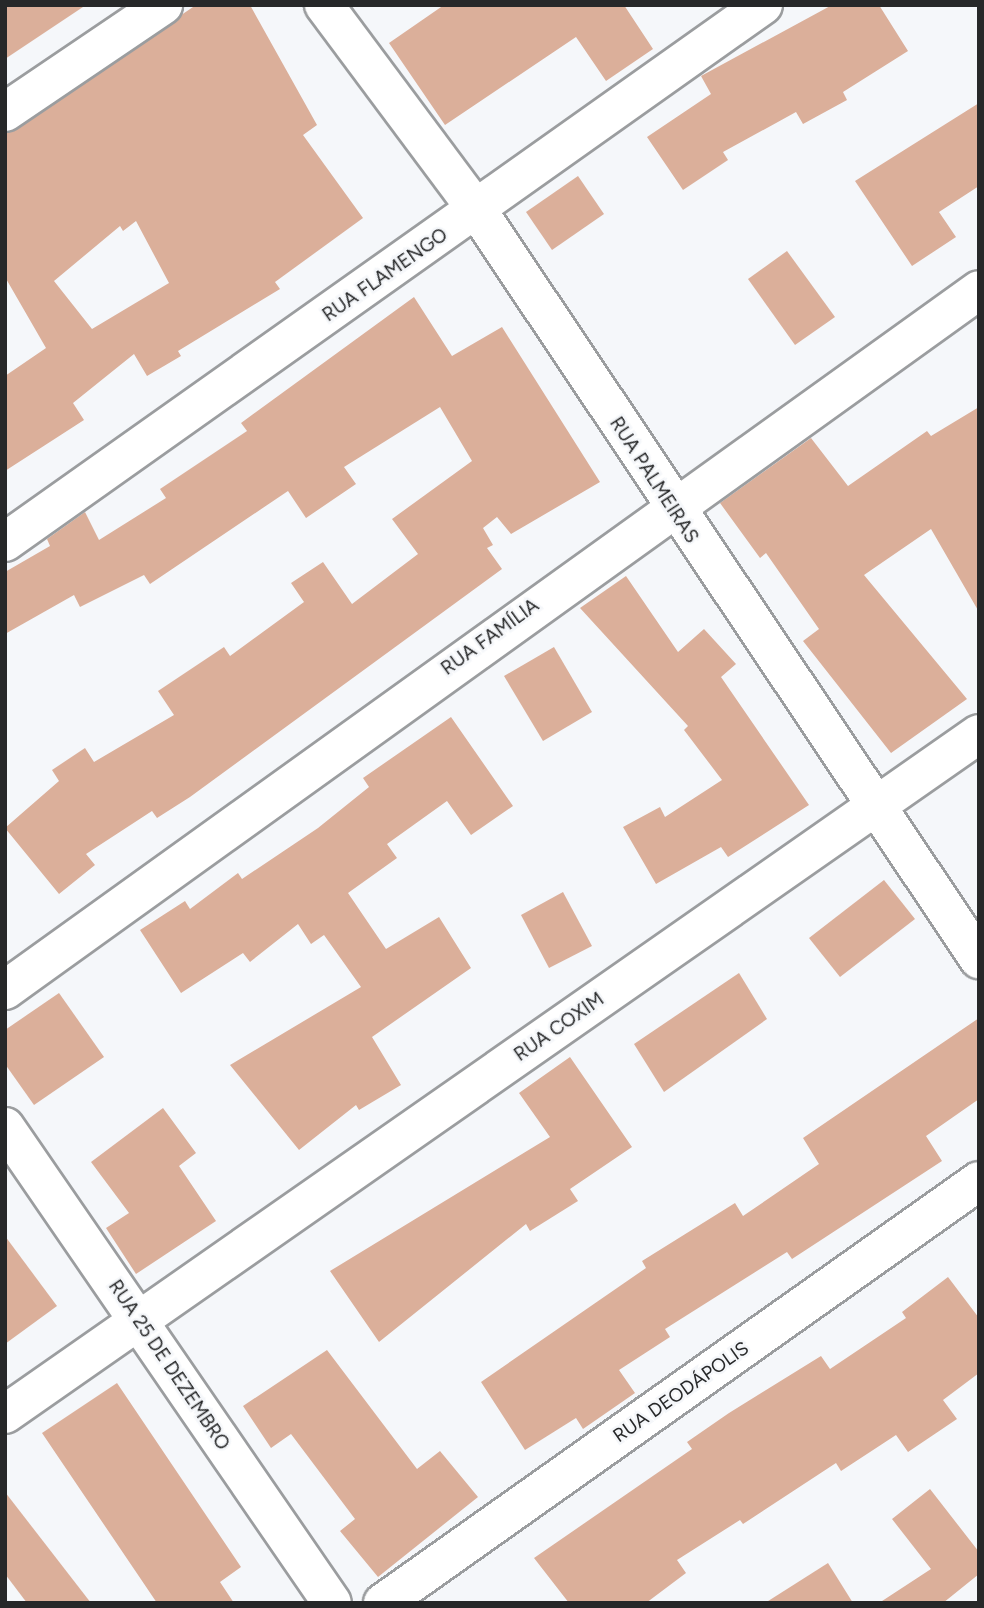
<!DOCTYPE html>
<meta charset="utf-8">
<style>
body{margin:0}
#map{position:relative;width:984px;height:1608px;overflow:hidden;background:#f5f7fa;font-family:Figtree,sans-serif}
div>[style]{position:absolute}
.building>*{inset:0;background:#dbaf9a}
.roads{filter:drop-shadow(2px 0 #9b9d9f) drop-shadow(-2px 0 #9b9d9f) drop-shadow(0 2px #9b9d9f) drop-shadow(0 -2px #9b9d9f)}
.street>*{height:38px;margin:-19px;padding:0 19px;transform-origin:19px;border-radius:19px;background:#fff}
.secondary>*{height:38px;margin:-19px;padding:0 19px;transform-origin:19px;border-radius:19px;background:#fff}
span{translate:-50% -50%;white-space:nowrap;text-align:center;line-height:1.15;-webkit-text-stroke:5px #f5f7fa;paint-order:stroke}
.street-label{font-size:19px;color:#272829}
.frame{position:absolute;inset:0;border:7px solid #272829;pointer-events:none}
</style>
<div id="map">
<div class="building">
<i style="clip-path:polygon(5px 5px,86px 5px,5px 59px)"></i>
<i style="clip-path:polygon(evenodd,196px 5px,250px 5px,317px 125px,303px 135px,363px 218px,275px 282px,280px 289px,178px 351px,181px 356px,147px 376px,134px 354px,73px 403px,84px 420px,5px 471px,5px 376px,46px 348px,5px 277px,5px 134px,196px 5px,136px 221px,169px 283px,92px 329px,54px 281px,120px 226px,123px 231px,136px 221px)"></i>
<i style="clip-path:polygon(444px 5px,624px 5px,653px 49px,606px 81px,576px 37px,445px 125px,389px 43px)"></i>
<i style="clip-path:polygon(832px 5px,879px 5px,908px 51px,843px 92px,847px 100px,803px 124px,796px 112px,723px 152px,728px 160px,683px 190px,647px 137px,711px 94px,701px 76px)"></i>
<i style="clip-path:polygon(979px 103px,979px 186px,939px 212px,956px 237px,912px 266px,855px 181px)"></i>
<i style="clip-path:polygon(578px 176px,604px 214px,552px 250px,526px 212px)"></i>
<i style="clip-path:polygon(787px 251px,835px 317px,795px 345px,748px 279px)"></i>
<i style="clip-path:polygon(414px 297px,452px 356px,502px 327px,600px 482px,511px 534px,497px 517px,483px 528px,493px 545px,487px 548px,502px 569px,190px 797px,157px 818px,152px 811px,86px 854px,95px 865px,59px 894px,5px 828px,59px 781px,52px 770px,85px 748px,94px 762px,174px 715px,158px 691px,224px 647px,230px 656px,304px 602px,291px 583px,323px 562px,352px 604px,418px 554px,392px 519px,472px 461px,440px 407px,344px 467px,356px 484px,306px 518px,288px 491px,150px 584px,144px 575px,80px 607px,74px 595px,5px 634px,5px 572px,50px 546px,47px 539px,85px 512px,99px 540px,166px 498px,160px 489px,247px 431px,241px 423px)"></i>
<i style="clip-path:polygon(979px 407px,979px 612px,931px 529px,864px 575px,967px 699px,891px 753px,803px 641px,819px 629px,766px 553px,760px 558px,720px 503px,811px 438px,848px 486px,927px 431px,931px 436px)"></i>
<i style="clip-path:polygon(626px 576px,678px 652px,704px 629px,736px 664px,721px 677px,809px 805px,728px 857px,721px 847px,656px 884px,623px 827px,660px 807px,665px 817px,722px 780px,684px 730px,688px 726px,580px 608px)"></i>
<i style="clip-path:polygon(554px 647px,592px 712px,543px 741px,504px 676px)"></i>
<i style="clip-path:polygon(451px 717px,513px 806px,471px 835px,447px 801px,387px 844px,397px 858px,348px 893px,386px 949px,439px 917px,471px 968px,372px 1037px,401px 1085px,359px 1110px,356px 1105px,299px 1150px,230px 1065px,361px 987px,324px 935px,311px 944px,298px 924px,250px 962px,243px 953px,181px 993px,140px 930px,185px 901px,190px 909px,238px 873px,242px 879px,318px 828px,369px 787px,363px 778px)"></i>
<i style="clip-path:polygon(884px 880px,915px 919px,840px 977px,809px 938px)"></i>
<i style="clip-path:polygon(563px 892px,592px 946px,549px 968px,521px 915px)"></i>
<i style="clip-path:polygon(739px 973px,767px 1019px,664px 1092px,634px 1044px)"></i>
<i style="clip-path:polygon(59px 993px,104px 1057px,34px 1105px,5px 1064px,5px 1030px)"></i>
<i style="clip-path:polygon(979px 1018px,979px 1099px,926px 1136px,942px 1161px,792px 1259px,787px 1252px,665px 1329px,670px 1337px,619px 1370px,635px 1393px,583px 1429px,576px 1418px,525px 1450px,481px 1382px,646px 1268px,642px 1261px,735px 1203px,743px 1216px,819px 1164px,803px 1138px)"></i>
<i style="clip-path:polygon(570px 1057px,632px 1147px,570px 1189px,578px 1201px,530px 1231px,526px 1224px,379px 1342px,330px 1271px,550px 1137px,519px 1093px)"></i>
<i style="clip-path:polygon(163px 1108px,196px 1153px,179px 1166px,216px 1221px,136px 1274px,106px 1228px,129px 1213px,91px 1162px)"></i>
<i style="clip-path:polygon(5px 1236px,57px 1306px,5px 1344px)"></i>
<i style="clip-path:polygon(948px 1277px,979px 1318px,979px 1373px,943px 1400px,957px 1419px,908px 1452px,896px 1435px,841px 1471px,836px 1463px,743px 1524px,740px 1520px,677px 1560px,686px 1573px,646px 1603px,569px 1603px,534px 1558px,692px 1449px,687px 1442px,729px 1413px,821px 1356px,830px 1369px,906px 1318px,902px 1312px)"></i>
<i style="clip-path:polygon(327px 1350px,417px 1469px,440px 1451px,478px 1497px,378px 1577px,340px 1531px,355px 1519px,291px 1434px,271px 1448px,243px 1406px)"></i>
<i style="clip-path:polygon(117px 1383px,241px 1567px,220px 1582px,234px 1603px,157px 1603px,42px 1433px)"></i>
<i style="clip-path:polygon(930px 1489px,979px 1552px,979px 1574px,943px 1603px,879px 1603px,931px 1569px,892px 1519px)"></i>
<i style="clip-path:polygon(5px 1492px,91px 1603px,27px 1603px,5px 1574px)"></i>
<i style="clip-path:polygon(828px 1563px,853px 1603px,765px 1603px)"></i>
</div>
<div class="roads">
<div class="street">
<i style="left:324px;top:5px;width:256px;rotate:53.3deg"></i>
<i style="left:477px;top:210px;width:902px;rotate:56.17deg"></i>
<i style="left:5px;top:112px;width:191px;rotate:-34.1deg"></i>
<i style="left:5px;top:542px;width:929px;rotate:-35.32deg"></i>
<i style="left:5px;top:990px;width:1199px;rotate:-35.7deg"></i>
<i style="left:383px;top:1603px;width:730px;rotate:-35.3deg"></i>
</div>
<div class="secondary">
<i style="left:5px;top:1127px;width:577px;rotate:55.51deg"></i>
<i style="left:5px;top:1414px;width:1188px;rotate:-34.92deg"></i>
</div>
</div>
<div class="street-label">
<span style="left:385px;top:275px;rotate:-35deg">RUA FLAMENGO</span>
<span style="left:654px;top:480px;rotate:57deg">RUA PALMEIRAS</span>
<span style="left:490px;top:637px;rotate:-36deg">RUA FAMÍLIA</span>
<span style="left:559px;top:1027px;rotate:-35deg">RUA COXIM</span>
<span style="left:169px;top:1365px;rotate:56deg">RUA 25 DE DEZEMBRO</span>
<span style="left:681px;top:1392px;rotate:-35deg">RUA DEODÁPOLIS</span>
</div>
<div class="frame"></div>
</div>
